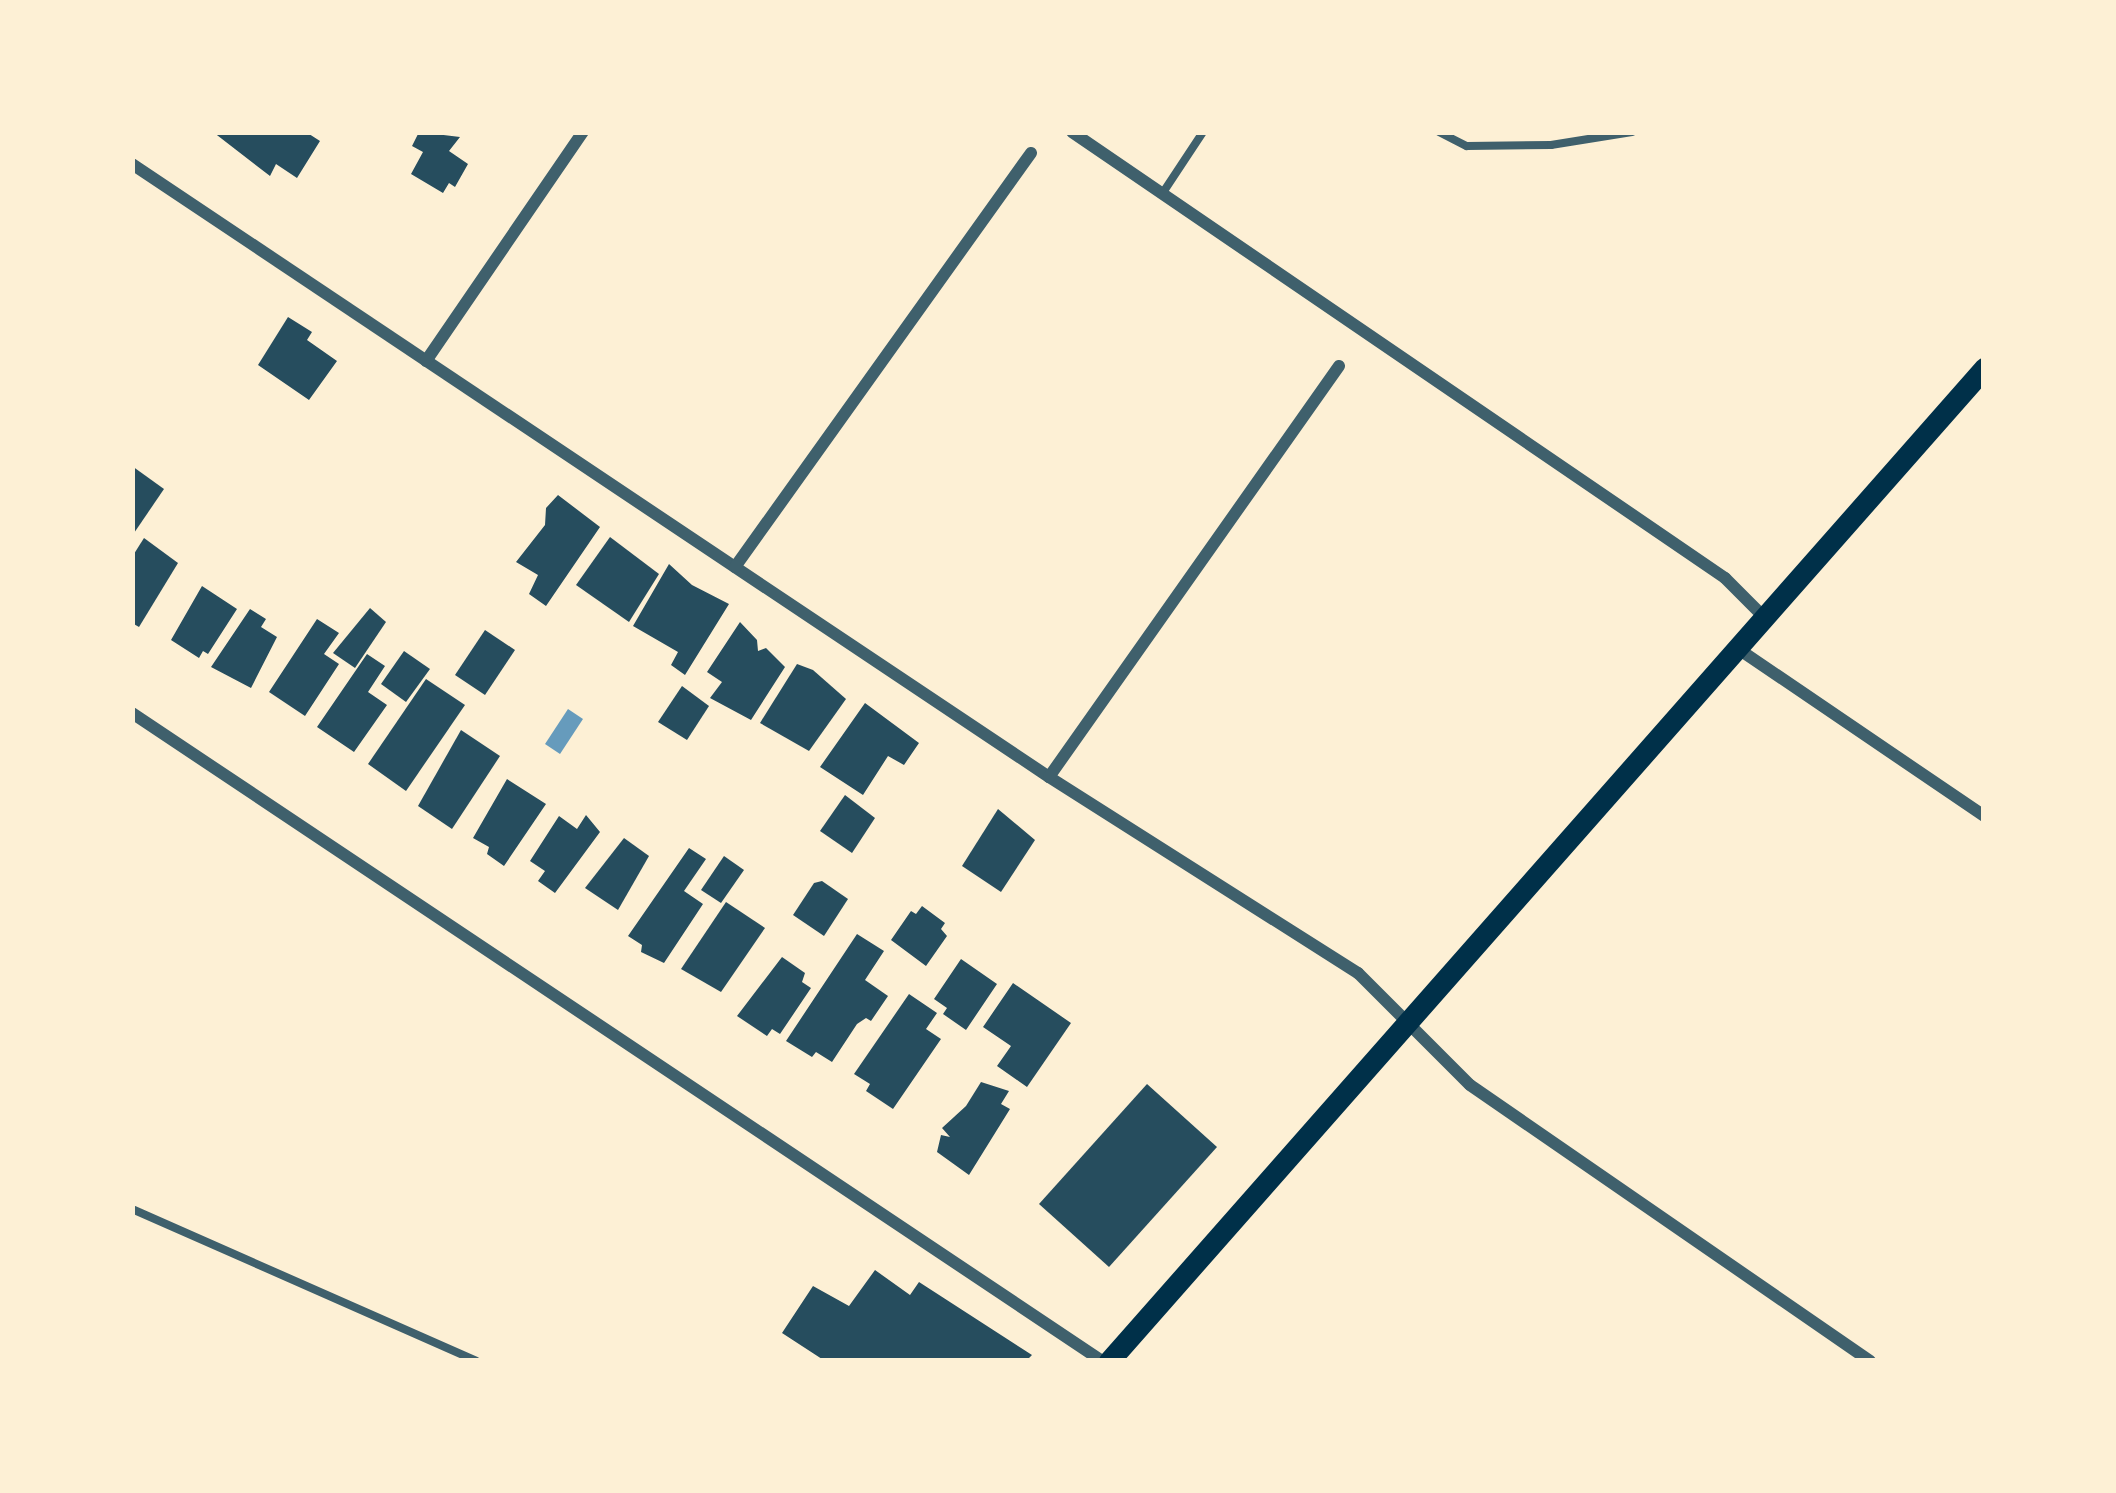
<!DOCTYPE html>
<style>
body{margin:0}
#map{position:relative;width:2116px;height:1493px;overflow:hidden;background:#fdf0d5;font-family:"Open Sans",sans-serif}
div>[style]{position:absolute}
.water>*{inset:0;background:#669bbc}
.building>*{inset:0;background:#264d5e}
.service>*{height:8px;margin:-4px;padding:0 4px;transform-origin:4px;border-radius:4px;background:#3f606c}
.minor>*{height:12px;margin:-6px;padding:0 6px;transform-origin:6px;border-radius:6px;background:#3f606c}
.primary>*{height:21px;margin:-10.5px;padding:0 10.5px;transform-origin:10.5px;border-radius:10.5px;background:#003049}
span{translate:-50% -50%;white-space:nowrap;text-align:center;line-height:1.15;-webkit-text-stroke:12px #fdf0d5;paint-order:stroke}
.frame{position:absolute;inset:0;border:135px solid #fdf0d5;pointer-events:none}
</style>
<div id="map">
<div class="water">
<i style="clip-path:polygon(568px 709px,583px 719px,560px 754px,545px 744px)"></i>
</div>
<div class="building">
<i style="clip-path:polygon(213px 132px,306px 132px,320px 141px,297px 178px,276px 164px,270px 176px)"></i>
<i style="clip-path:polygon(419px 132px,460px 137px,449px 151px,468px 164px,455px 187px,449px 183px,443px 193px,411px 174px,423px 152px,412px 146px)"></i>
<i style="clip-path:polygon(288px 317px,312px 332px,307px 340px,337px 361px,309px 400px,258px 365px)"></i>
<i style="clip-path:polygon(132px 466px,164px 489px,132px 536px)"></i>
<i style="clip-path:polygon(558px 495px,600px 527px,546px 606px,529px 594px,538px 575px,516px 562px,545px 525px,546px 508px)"></i>
<i style="clip-path:polygon(610px 537px,659px 574px,629px 622px,576px 585px)"></i>
<i style="clip-path:polygon(144px 538px,178px 563px,139px 627px,132px 623px,132px 557px)"></i>
<i style="clip-path:polygon(669px 564px,692px 585px,729px 604px,685px 675px,671px 665px,678px 652px,633px 626px)"></i>
<i style="clip-path:polygon(202px 586px,237px 609px,208px 654px,203px 651px,199px 658px,171px 640px)"></i>
<i style="clip-path:polygon(370px 608px,386px 622px,355px 668px,333px 653px)"></i>
<i style="clip-path:polygon(250px 609px,266px 619px,261px 627px,277px 637px,251px 688px,211px 667px)"></i>
<i style="clip-path:polygon(317px 619px,339px 633px,324px 654px,339px 664px,305px 716px,269px 692px)"></i>
<i style="clip-path:polygon(740px 622px,757px 640px,758px 651px,766px 648px,785px 667px,751px 720px,710px 698px,722px 682px,707px 672px)"></i>
<i style="clip-path:polygon(485px 630px,515px 650px,485px 695px,455px 675px)"></i>
<i style="clip-path:polygon(404px 651px,430px 669px,406px 702px,381px 684px)"></i>
<i style="clip-path:polygon(367px 654px,385px 666px,368px 692px,387px 705px,354px 752px,317px 727px)"></i>
<i style="clip-path:polygon(797px 664px,813px 670px,846px 699px,809px 751px,760px 723px)"></i>
<i style="clip-path:polygon(426px 679px,465px 705px,406px 791px,368px 764px)"></i>
<i style="clip-path:polygon(682px 686px,709px 706px,687px 740px,658px 722px)"></i>
<i style="clip-path:polygon(865px 703px,919px 743px,904px 765px,888px 756px,863px 795px,820px 767px)"></i>
<i style="clip-path:polygon(461px 730px,500px 756px,452px 829px,418px 806px)"></i>
<i style="clip-path:polygon(507px 779px,546px 804px,504px 866px,487px 854px,489px 847px,473px 838px)"></i>
<i style="clip-path:polygon(845px 795px,875px 818px,852px 853px,820px 831px)"></i>
<i style="clip-path:polygon(998px 809px,1035px 840px,1001px 892px,962px 866px)"></i>
<i style="clip-path:polygon(586px 815px,600px 832px,555px 893px,538px 881px,545px 871px,530px 861px,559px 816px,577px 829px)"></i>
<i style="clip-path:polygon(624px 838px,649px 856px,618px 910px,585px 888px)"></i>
<i style="clip-path:polygon(689px 848px,706px 859px,684px 891px,703px 904px,664px 963px,641px 952px,642px 945px,628px 936px)"></i>
<i style="clip-path:polygon(724px 856px,744px 870px,721px 903px,701px 890px)"></i>
<i style="clip-path:polygon(822px 881px,848px 899px,824px 936px,793px 915px,814px 883px)"></i>
<i style="clip-path:polygon(726px 902px,765px 928px,721px 992px,681px 969px)"></i>
<i style="clip-path:polygon(922px 906px,945px 923px,941px 929px,947px 936px,926px 966px,891px 940px,911px 911px,916px 914px)"></i>
<i style="clip-path:polygon(857px 934px,884px 951px,865px 980px,888px 996px,871px 1021px,866px 1018px,857px 1024px,832px 1062px,816px 1052px,812px 1057px,786px 1041px)"></i>
<i style="clip-path:polygon(782px 957px,805px 973px,802px 982px,811px 988px,780px 1034px,772px 1029px,767px 1036px,737px 1016px)"></i>
<i style="clip-path:polygon(961px 959px,997px 984px,966px 1030px,943px 1014px,947px 1008px,934px 999px)"></i>
<i style="clip-path:polygon(1013px 983px,1071px 1023px,1027px 1087px,997px 1066px,1011px 1046px,983px 1027px)"></i>
<i style="clip-path:polygon(909px 994px,937px 1013px,926px 1029px,941px 1039px,893px 1109px,866px 1091px,870px 1084px,854px 1074px)"></i>
<i style="clip-path:polygon(981px 1082px,1009px 1091px,1001px 1104px,1010px 1109px,969px 1175px,937px 1152px,941px 1135px,950px 1137px,942px 1128px,966px 1106px)"></i>
<i style="clip-path:polygon(1147px 1084px,1217px 1147px,1109px 1267px,1039px 1204px)"></i>
<i style="clip-path:polygon(875px 1270px,910px 1295px,919px 1282px,1032px 1355px,1026px 1361px,825px 1361px,782px 1333px,813px 1286px,849px 1306px)"></i>
</div>
<div class="service">
<i style="left:1439px;top:132px;width:31px;rotate:27deg"></i>
<i style="left:1467px;top:146px;width:84px;rotate:-0.7deg"></i>
<i style="left:1551px;top:145px;width:82px;rotate:-9.1deg"></i>
<i style="left:1162px;top:194px;width:74px;rotate:-56.5deg"></i>
<i style="left:132px;top:1209px;width:376px;rotate:23.8deg"></i>
</div>
<div class="minor">
<i style="left:1072px;top:132px;width:791px;rotate:34.33deg"></i>
<i style="left:1725px;top:578px;width:55px;rotate:45deg"></i>
<i style="left:132px;top:164px;width:1103px;rotate:33.76deg"></i>
<i style="left:1049px;top:777px;width:366px;rotate:32.4deg"></i>
<i style="left:1358px;top:973px;width:158px;rotate:45deg"></i>
<i style="left:1470px;top:1085px;width:486px;rotate:34.6deg"></i>
<i style="left:426px;top:361px;width:278px;rotate:-55.6deg"></i>
<i style="left:735px;top:567px;width:509px;rotate:-54.44deg"></i>
<i style="left:1737px;top:648px;width:299px;rotate:34.2deg"></i>
<i style="left:132px;top:713px;width:1167px;rotate:33.74deg"></i>
<i style="left:1049px;top:777px;width:503px;rotate:-54.79deg"></i>
</div>
<div class="primary">
<i style="left:1109px;top:1361px;width:1324px;rotate:-48.61deg"></i>
</div>
<div class="frame"></div>
</div>
